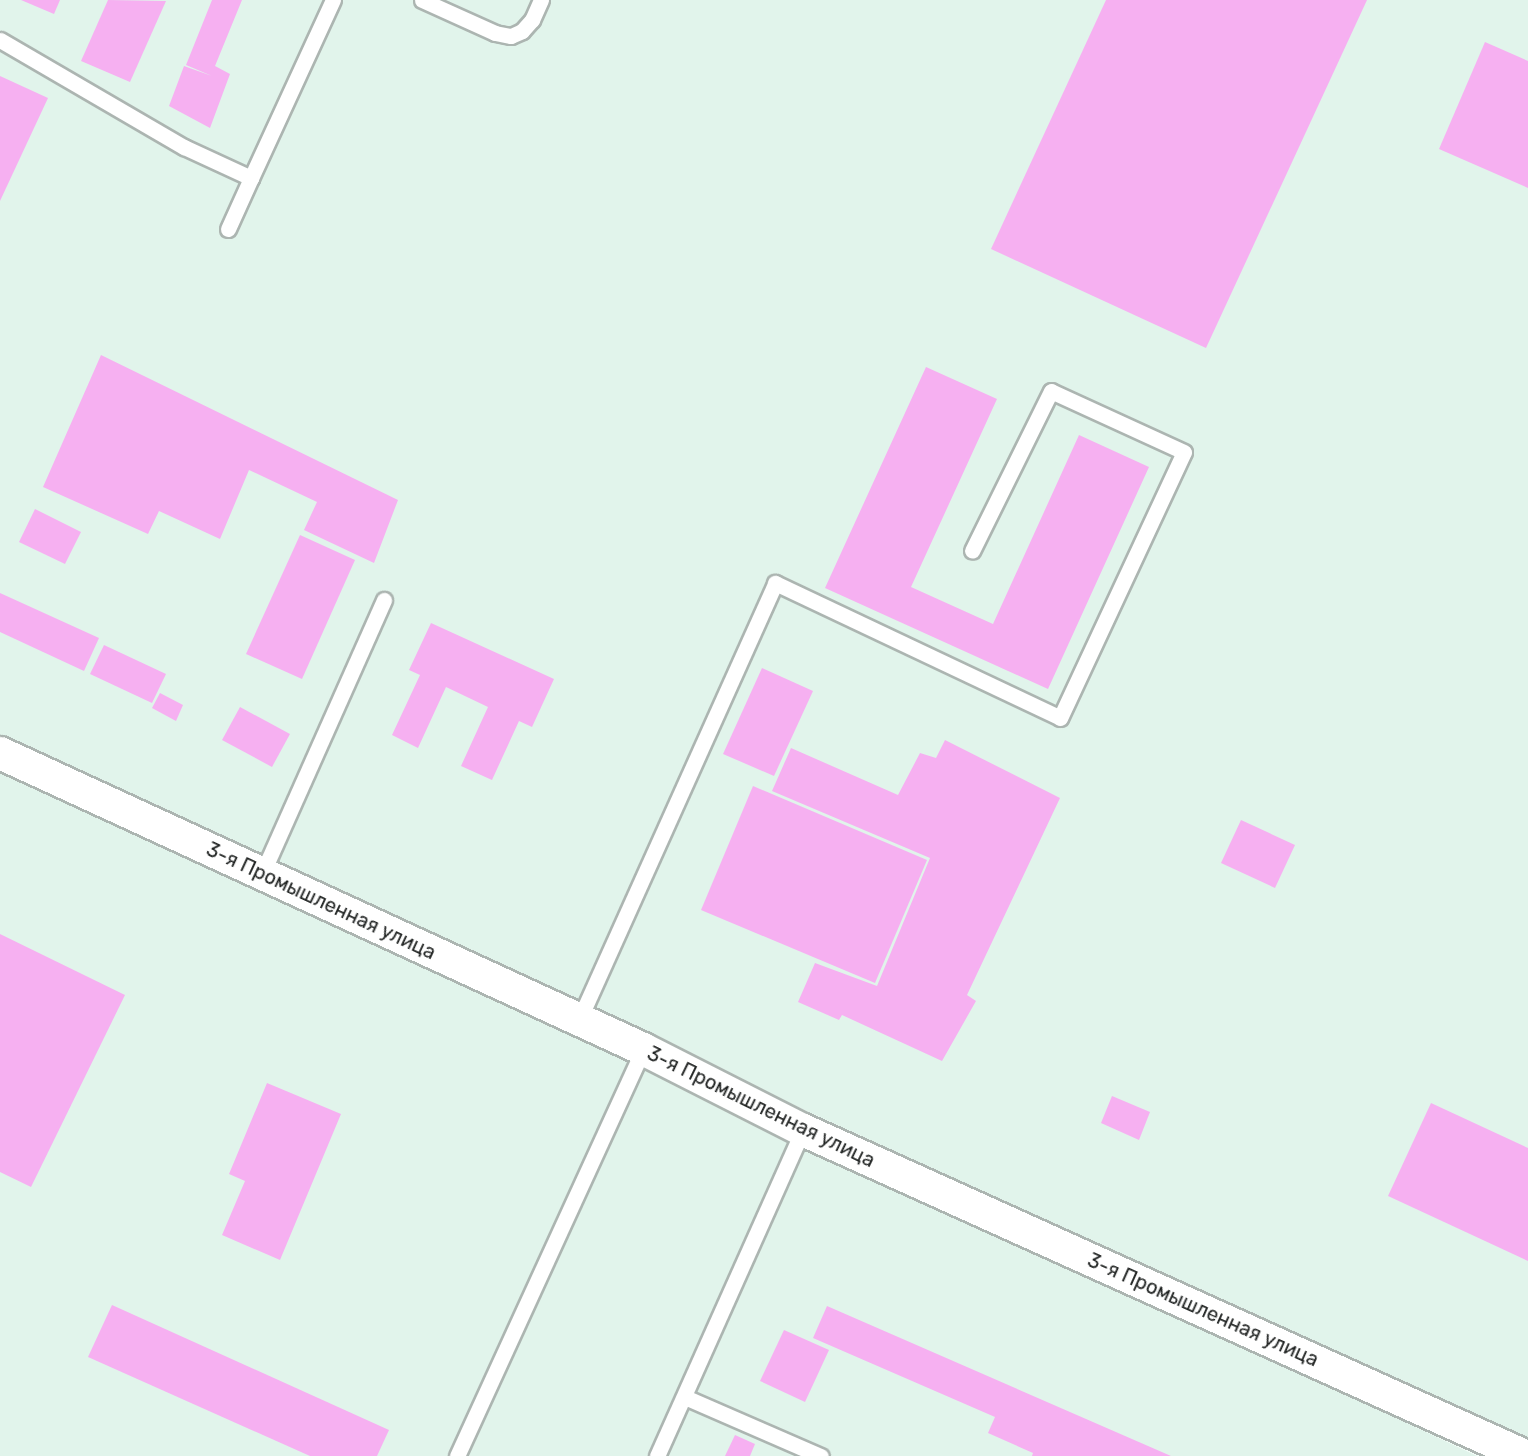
<!DOCTYPE html>
<meta charset="utf-8">
<style>
body{margin:0}
#map{position:relative;width:1528px;height:1456px;overflow:hidden;background:#f4fef9;font-family:Rubik,sans-serif}
div>[style]{position:absolute}
.built>*{inset:0;background:#e1f4eb}
.building>*{inset:0;background:#f6b0f1}
.roads{filter:drop-shadow(2px 0 #acb5b1) drop-shadow(-2px 0 #acb5b1) drop-shadow(0 2px #acb5b1) drop-shadow(0 -2px #acb5b1)}
.service>*{height:15px;margin:-7.5px;padding:0 7.5px;transform-origin:7.5px;border-radius:7.5px;background:#fff}
.minor>*{height:32px;margin:-16px;padding:0 16px;transform-origin:16px;border-radius:16px;background:#fff}
span{translate:-50% -50%;white-space:nowrap;text-align:center;line-height:1.15;-webkit-text-stroke:4.5px #fff;paint-order:stroke}
.street-label{font-size:20px;color:#212423}
</style>
<div id="map">
<div class="built">
<i style="clip-path:polygon(0 0,1528px 0,1528px 1441px,0 742px)"></i>
<i style="clip-path:polygon(0 769px,730px 1105px,1477px 1456px,0 1456px)"></i>
</div>
<div class="building">
<i style="clip-path:polygon(21px 0,60px 0,54px 14px)"></i>
<i style="clip-path:polygon(108px 0,166px 1px,130px 82px,81px 61px)"></i>
<i style="clip-path:polygon(212px 0,242px 0,215px 66px,230px 74px,210px 128px,169px 106px,184px 66px,212px 76px,186px 65px)"></i>
<i style="clip-path:polygon(1106px 0,1367px 0,1206px 348px,991px 249px)"></i>
<i style="clip-path:polygon(1485px 42px,1528px 61px,1528px 188px,1439px 149px)"></i>
<i style="clip-path:polygon(0 76px,48px 98px,0 201px)"></i>
<i style="clip-path:polygon(101px 355px,398px 500px,374px 563px,304px 530px,317px 502px,249px 470px,220px 539px,159px 511px,148px 534px,43px 487px)"></i>
<i style="clip-path:polygon(926px 367px,997px 399px,911px 587px,993px 624px,1079px 435px,1149px 467px,1048px 689px,825px 588px)"></i>
<i style="clip-path:polygon(35px 509px,81px 532px,65px 564px,19px 542px)"></i>
<i style="clip-path:polygon(300px 535px,355px 560px,302px 679px,246px 654px)"></i>
<i style="clip-path:polygon(0 593px,99px 638px,84px 671px,0 632px)"></i>
<i style="clip-path:polygon(431px 623px,554px 679px,532px 727px,519px 721px,492px 780px,461px 766px,488px 707px,446px 687px,418px 748px,392px 735px,420px 675px,409px 670px)"></i>
<i style="clip-path:polygon(104px 645px,166px 674px,152px 703px,90px 674px)"></i>
<i style="clip-path:polygon(762px 668px,813px 691px,774px 776px,723px 754px)"></i>
<i style="clip-path:polygon(160px 693px,183px 705px,176px 721px,152px 708px)"></i>
<i style="clip-path:polygon(240px 707px,290px 734px,272px 767px,222px 740px)"></i>
<i style="clip-path:polygon(945px 740px,1060px 798px,967px 995px,976px 1001px,942px 1061px,842px 1015px,839px 1020px,798px 1002px,815px 963px,877px 986px,930px 858px,772px 791px,791px 748px,898px 795px,920px 753px,936px 758px)"></i>
<i style="clip-path:polygon(753px 786px,927px 860px,875px 983px,701px 910px)"></i>
<i style="clip-path:polygon(1241px 820px,1295px 845px,1275px 888px,1221px 863px)"></i>
<i style="clip-path:polygon(0 934px,125px 995px,31px 1187px,0 1172px)"></i>
<i style="clip-path:polygon(267px 1083px,341px 1114px,280px 1260px,222px 1235px,245px 1181px,229px 1174px)"></i>
<i style="clip-path:polygon(1112px 1096px,1150px 1112px,1139px 1140px,1101px 1123px)"></i>
<i style="clip-path:polygon(1431px 1103px,1528px 1148px,1528px 1261px,1388px 1196px)"></i>
<i style="clip-path:polygon(112px 1305px,389px 1430px,377px 1456px,310px 1456px,88px 1357px)"></i>
<i style="clip-path:polygon(827px 1306px,1171px 1456px,1032px 1456px,1033px 1453px,988px 1433px,995px 1417px,813px 1338px)"></i>
<i style="clip-path:polygon(784px 1330px,829px 1350px,805px 1402px,760px 1381px)"></i>
<i style="clip-path:polygon(735px 1435px,755px 1444px,750px 1456px,725px 1456px)"></i>
</div>
<div class="roads">
<div class="service">
<i style="left:422px;top:0;width:80px;rotate:24.3deg"></i>
<i style="left:495px;top:33px;width:16px;rotate:11deg"></i>
<i style="left:511px;top:36px;width:12px;rotate:-24deg"></i>
<i style="left:522px;top:31px;width:15px;rotate:-48deg"></i>
<i style="left:532px;top:20px;width:22px;rotate:-66deg"></i>
<i style="left:0;top:40px;width:213px;rotate:30.2deg"></i>
<i style="left:184px;top:147px;width:74px;rotate:24.8deg"></i>
<i style="left:251px;top:178px;width:196px;rotate:-65.3deg"></i>
<i style="left:228px;top:229px;width:56px;rotate:-65.7deg"></i>
<i style="left:262px;top:874px;width:300px;rotate:-66deg"></i>
<i style="left:579px;top:1020px;width:479px;rotate:-65.8deg"></i>
<i style="left:775px;top:583px;width:315px;rotate:25.3deg"></i>
<i style="left:1060px;top:718px;width:293px;rotate:-65deg"></i>
<i style="left:1184px;top:452px;width:146px;rotate:-155.4deg"></i>
<i style="left:1051px;top:391px;width:178px;rotate:116.3deg"></i>
<i style="left:685px;top:1397px;width:148px;rotate:23.5deg"></i>
<i style="left:457px;top:1456px;width:447px;rotate:-65.4deg"></i>
<i style="left:657px;top:1456px;width:357px;rotate:-65.9deg"></i>
</div>
<div class="minor">
<i style="left:0;top:753px;width:708px;rotate:24.72deg"></i>
<i style="left:643px;top:1049px;width:179px;rotate:26.9deg"></i>
<i style="left:803px;top:1130px;width:792px;rotate:24.3deg"></i>
</div>
</div>
<div class="street-label">
<span style="left:321px;top:901px;rotate:25deg">3-я Промышленная улица</span>
<span style="left:761px;top:1107px;rotate:26deg">3-я Промышленная улица</span>
<span style="left:1203px;top:1310px;rotate:24deg">3-я Промышленная улица</span>
</div>
</div>
